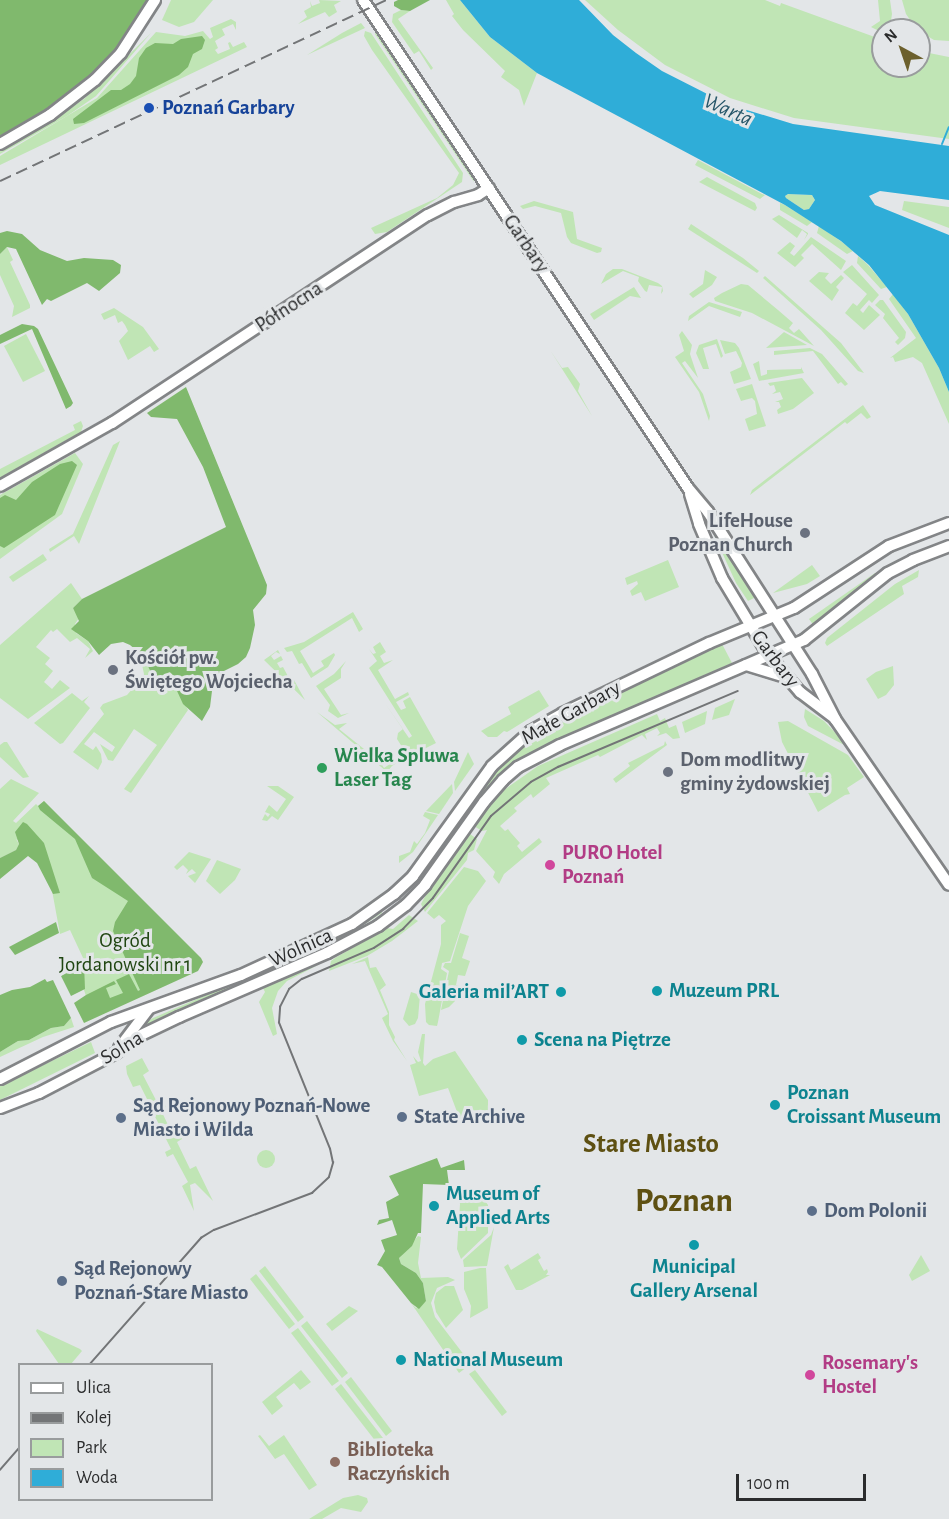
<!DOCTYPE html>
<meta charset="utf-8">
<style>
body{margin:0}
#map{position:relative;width:949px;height:1519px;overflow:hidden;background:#e3e6e8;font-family:"Alegreya Sans",sans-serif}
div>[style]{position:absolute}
.green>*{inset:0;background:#c0e5b5}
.round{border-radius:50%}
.forest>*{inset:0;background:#80b96d}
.water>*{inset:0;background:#2fadd8}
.stream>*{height:2px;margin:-1px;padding:0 1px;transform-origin:1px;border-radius:1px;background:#2fadd8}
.roads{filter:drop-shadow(2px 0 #838587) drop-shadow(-2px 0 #838587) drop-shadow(0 2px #838587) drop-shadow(0 -2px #838587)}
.minor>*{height:10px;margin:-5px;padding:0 5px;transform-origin:5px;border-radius:5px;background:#fff}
.tram>*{height:1.5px;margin:-0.75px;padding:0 0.75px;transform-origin:0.75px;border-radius:0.75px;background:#737577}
.rail>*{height:2px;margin-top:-1px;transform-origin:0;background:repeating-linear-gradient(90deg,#737577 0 12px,transparent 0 18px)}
.dots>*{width:16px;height:16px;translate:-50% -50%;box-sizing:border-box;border:3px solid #e3e6e8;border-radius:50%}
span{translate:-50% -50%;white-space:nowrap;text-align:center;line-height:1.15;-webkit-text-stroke:6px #e3e6e8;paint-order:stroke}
.transit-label{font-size:21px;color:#164399;font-weight:700}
.left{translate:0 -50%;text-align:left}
.street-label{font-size:21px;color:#2b2c2d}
.worship-label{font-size:21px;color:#5b616d;font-weight:700}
.right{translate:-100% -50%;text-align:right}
.leisure-label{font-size:21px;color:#27864d;font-weight:700}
.hotel-label{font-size:21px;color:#b23c85;font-weight:700}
.park-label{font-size:21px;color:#204612}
.culture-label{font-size:21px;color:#0d838f;font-weight:700}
.service-label{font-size:21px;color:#4e5e75;font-weight:700}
.education-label{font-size:21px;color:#785e54;font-weight:700}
.water-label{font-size:22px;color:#255568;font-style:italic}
.district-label{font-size:27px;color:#5e5012;font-weight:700}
.town-label{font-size:33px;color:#5e5012;font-weight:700}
.legend{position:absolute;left:18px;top:1363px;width:195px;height:138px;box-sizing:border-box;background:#e3e6e8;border:2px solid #999c9d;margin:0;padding:8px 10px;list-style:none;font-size:18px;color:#2b2c2d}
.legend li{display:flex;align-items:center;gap:12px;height:30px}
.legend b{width:30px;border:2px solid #999c9d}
.north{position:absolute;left:871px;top:18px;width:60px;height:60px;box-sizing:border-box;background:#e3e6e8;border:2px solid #999c9d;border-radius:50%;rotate:320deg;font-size:16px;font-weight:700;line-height:24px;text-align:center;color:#2b2c2d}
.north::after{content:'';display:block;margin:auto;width:21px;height:27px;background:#6c602d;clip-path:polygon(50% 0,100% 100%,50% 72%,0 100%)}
.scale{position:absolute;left:736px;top:1474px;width:130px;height:27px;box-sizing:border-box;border:3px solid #2b2c2d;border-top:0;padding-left:8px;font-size:18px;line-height:21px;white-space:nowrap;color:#2b2c2d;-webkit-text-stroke:4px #e3e6e8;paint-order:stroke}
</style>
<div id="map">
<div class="green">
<i style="clip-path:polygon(171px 0,213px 0,194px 22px,179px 27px,162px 20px)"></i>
<i style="clip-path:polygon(319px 0,341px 1px,334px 5px,337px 12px,329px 17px,325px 12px,298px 24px,307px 17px,304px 11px,311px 7px,310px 1px,312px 6px,320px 3px)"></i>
<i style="clip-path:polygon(446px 0,460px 0,490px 37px,537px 73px,524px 106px,519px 90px,501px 77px,505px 71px,463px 30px,452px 16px,454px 14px)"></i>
<i style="clip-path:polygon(585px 0,765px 0,780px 6px,781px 3px,883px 40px,883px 66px,919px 66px,919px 51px,949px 57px,949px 139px,794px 118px,730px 98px,665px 65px,618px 30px)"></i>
<i style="clip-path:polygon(878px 0,890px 0,892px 14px,890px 27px,881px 32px,871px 27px,880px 21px)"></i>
<i style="clip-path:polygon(902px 0,949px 0,949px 41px,934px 40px,917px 30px,906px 14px)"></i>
<i style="clip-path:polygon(401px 10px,410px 11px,398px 19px,433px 68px,431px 70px,419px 51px,414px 54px,392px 22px,393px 14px)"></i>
<i style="clip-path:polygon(231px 19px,236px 22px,236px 30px,233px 24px,222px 29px,225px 35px,215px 41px,218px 48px,215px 50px,218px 54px,230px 49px,228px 43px,230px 42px,233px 47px,244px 42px,247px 47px,0 165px,0 156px,97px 98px,156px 32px,185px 36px,203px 31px,210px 39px,213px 37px,210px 28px)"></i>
<i style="clip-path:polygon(361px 23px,365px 28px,307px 55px,342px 33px)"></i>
<i style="clip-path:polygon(376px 30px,472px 174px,474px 182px,375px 34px)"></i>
<i style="clip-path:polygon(365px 31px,371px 33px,463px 173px,462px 182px,387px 232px,375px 234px,371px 228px,437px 198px,453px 185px,459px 173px,372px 50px,364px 36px)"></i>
<i style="clip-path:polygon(151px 33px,96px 96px,67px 116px,0 154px,0 150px,55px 119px,84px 99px)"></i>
<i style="clip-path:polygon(698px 160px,762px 194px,765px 195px,760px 199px,695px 165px)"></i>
<i style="clip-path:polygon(707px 177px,755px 203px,757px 208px,755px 211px,699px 182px)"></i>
<i style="clip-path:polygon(788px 194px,812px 195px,815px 200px,809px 209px,804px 210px,786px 198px,785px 196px)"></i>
<i style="clip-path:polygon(534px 201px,573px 212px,577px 239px,602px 248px,601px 252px,597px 253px,571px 243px,567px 237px,561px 213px,535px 206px,523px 209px,520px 206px)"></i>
<i style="clip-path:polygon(904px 201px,949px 207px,949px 228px,902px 210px)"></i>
<i style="clip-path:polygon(780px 203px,785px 205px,812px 222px,807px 226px,780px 210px)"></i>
<i style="clip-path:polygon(779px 215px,808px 233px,808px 234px,804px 240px,807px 234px,802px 230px,797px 238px,772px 219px)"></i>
<i style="clip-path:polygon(691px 224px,743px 258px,759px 271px,757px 273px,688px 229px)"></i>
<i style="clip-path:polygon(819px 226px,842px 242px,853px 251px,847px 254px,817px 233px)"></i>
<i style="clip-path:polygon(811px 237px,846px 261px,841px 270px,812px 244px,801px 255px,804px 258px,795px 267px,777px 253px,790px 242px,795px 246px,790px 253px,794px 256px)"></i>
<i style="clip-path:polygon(7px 247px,13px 260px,10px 262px,30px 305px,30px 308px,12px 317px,14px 306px,0 275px,0 254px)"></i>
<i style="clip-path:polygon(858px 256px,868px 265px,887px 287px,881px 289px,857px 263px)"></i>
<i style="clip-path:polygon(852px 265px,879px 295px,872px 303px,869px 300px,860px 310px,863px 313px,869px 305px,880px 315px,864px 330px,845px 313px,853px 303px,857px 306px,867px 294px,843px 272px)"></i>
<i style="clip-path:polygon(613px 269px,622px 269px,658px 283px,662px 286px,663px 291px,661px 294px,662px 287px,649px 285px,647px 292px,645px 291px,638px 281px,639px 277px,623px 271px,601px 284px,606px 274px)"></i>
<i style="clip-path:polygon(705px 270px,717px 277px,712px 285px,693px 298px,689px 294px,703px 284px)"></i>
<i style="clip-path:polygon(819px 272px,829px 273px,825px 278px,831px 284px,841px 275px,844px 278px,836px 287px,839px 290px,832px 301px,809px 281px)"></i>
<i style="clip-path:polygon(765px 276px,841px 343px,864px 373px,858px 371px,821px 330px,763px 278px)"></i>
<i style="clip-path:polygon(741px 284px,748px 285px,778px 310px,793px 323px,789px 328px,794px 333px,799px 329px,814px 346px,752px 313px,715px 301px,714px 298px,722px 293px)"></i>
<i style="clip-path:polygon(634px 287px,641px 298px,630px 296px,594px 320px,590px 314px)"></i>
<i style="clip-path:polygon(893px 294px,908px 314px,939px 368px,949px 392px,949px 424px,922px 363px,913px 357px,895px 362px,893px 357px,890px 358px,916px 338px,889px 299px)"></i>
<i style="clip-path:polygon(880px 300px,883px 300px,906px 332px,905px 338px,898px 345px,895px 342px,899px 338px,883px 318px,885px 314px,875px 305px)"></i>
<i style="clip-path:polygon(709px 302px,742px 312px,740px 317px,709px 306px,688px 321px,689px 316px)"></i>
<i style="clip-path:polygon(114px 308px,143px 327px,159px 349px,154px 352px,150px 346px,128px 360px,119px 341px,128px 331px,125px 325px,122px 321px,118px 323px,115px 315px,104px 320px,101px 314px)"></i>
<i style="clip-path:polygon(682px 331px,692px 345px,690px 354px,698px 378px,685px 361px,682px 363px,703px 394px,710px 416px,709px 421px,699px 392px,675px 357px,684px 351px,679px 335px)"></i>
<i style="clip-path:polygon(784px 332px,807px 345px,766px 348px)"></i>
<i style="clip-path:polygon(26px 334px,45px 371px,23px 382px,4px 346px)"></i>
<i style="clip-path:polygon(717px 339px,723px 356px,721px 358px,716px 344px,703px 348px,709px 369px,703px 369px,696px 353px,699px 345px)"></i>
<i style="clip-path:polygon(720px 340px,735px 343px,739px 348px,751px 379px,734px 384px,730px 372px,741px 367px,742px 363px,736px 351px,725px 354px)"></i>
<i style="clip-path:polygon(810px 348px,822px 354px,848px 384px,845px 386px,841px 382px,838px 384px,813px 351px,774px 355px,774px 351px)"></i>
<i style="clip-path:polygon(550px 350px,562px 368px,568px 367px,580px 384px,578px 391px,592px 416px)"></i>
<i style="clip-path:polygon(759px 361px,761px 376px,767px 374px,767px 370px,801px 369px,801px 367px,804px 373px,759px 381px,753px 364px)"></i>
<i style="clip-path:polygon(802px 378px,814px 393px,793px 409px,778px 414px,777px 410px,781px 407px,779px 402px,775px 402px,783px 399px,780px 392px,772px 394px,776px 391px,774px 385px,770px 386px,768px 383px)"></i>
<i style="clip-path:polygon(752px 384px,766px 426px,749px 431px,745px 419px,757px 414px,755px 401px,752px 398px,741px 401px,736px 389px)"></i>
<i style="clip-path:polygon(863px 405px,871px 417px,867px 419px,861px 413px,847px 424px,845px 422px,750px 495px,752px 490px)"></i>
<i style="clip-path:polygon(81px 421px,83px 426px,81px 432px,0 478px,0 469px,75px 430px,73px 425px)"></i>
<i style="clip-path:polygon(120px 441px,79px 544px,74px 536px,50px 552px,49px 549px,73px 534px,113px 445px)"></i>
<i style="clip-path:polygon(75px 453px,83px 464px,62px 514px,0 559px,0 495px)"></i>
<i style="clip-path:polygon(704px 513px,724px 547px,756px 597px,748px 601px,736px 583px)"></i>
<i style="clip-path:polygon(43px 554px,47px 560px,13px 582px,9px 577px)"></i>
<i style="clip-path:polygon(668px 560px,679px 587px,645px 601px,641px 592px,632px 596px,630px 591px,638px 584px,637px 581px,627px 585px,625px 578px)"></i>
<i style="clip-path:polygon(812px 565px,820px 576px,807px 584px,773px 593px)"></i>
<i style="clip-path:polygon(919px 570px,918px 577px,902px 586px,904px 594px,827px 646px,825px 643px,827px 638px,895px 584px)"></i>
<i style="clip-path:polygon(875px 573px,877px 574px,814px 626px,809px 619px)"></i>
<i style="clip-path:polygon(71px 583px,82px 599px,73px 608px,79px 618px,75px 624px,76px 633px,88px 641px,93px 651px,85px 658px,90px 649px,77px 638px,70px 642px,57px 629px,53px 632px,51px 630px,36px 647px,50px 658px,45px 664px,53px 671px,44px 682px,52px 689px,60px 680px,70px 688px,28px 719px,0 698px,0 645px)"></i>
<i style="clip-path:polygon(353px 612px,363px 629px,359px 632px,352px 618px,300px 651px,313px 673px,324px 666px,321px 661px,334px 653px,335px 655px,328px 667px,311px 678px,302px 663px,299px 664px,292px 651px,287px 652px,284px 648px,304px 642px)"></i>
<i style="clip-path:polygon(380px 642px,386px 652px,380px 656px,384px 663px,393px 660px,378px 670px,395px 699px,408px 692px,409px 695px,396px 702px,401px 710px,406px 708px,403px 701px,410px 697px,436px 743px,424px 749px,422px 746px,392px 766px,387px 772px,317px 712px,335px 725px,347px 723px,339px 729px,369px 753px,373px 751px,384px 768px,406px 753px,397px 739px,398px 733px,403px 729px,382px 699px,409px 738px,412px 736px,369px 668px,377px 661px,369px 649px,373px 654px,376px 653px,373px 647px)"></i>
<i style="clip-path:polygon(721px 642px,732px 663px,540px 747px,503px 773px,465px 821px,461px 818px,497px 768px,534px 735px,612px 694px)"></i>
<i style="clip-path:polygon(134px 649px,143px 656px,155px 681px,172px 680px,188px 710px,131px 793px,124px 789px,157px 745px,134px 729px,113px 761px,108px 760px,100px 744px,112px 752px,115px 747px,94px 732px,84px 744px,93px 750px,96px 746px,101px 754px,102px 762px,98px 770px,73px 752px,104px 714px,100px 708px,103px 704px,127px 695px,134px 687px,142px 687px,144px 674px,141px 660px)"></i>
<i style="clip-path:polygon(278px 650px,280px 654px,276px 652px,271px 656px,274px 660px,281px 656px,283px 660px,277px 663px,280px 668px,283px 667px,290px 680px,294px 680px,305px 700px,264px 660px)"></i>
<i style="clip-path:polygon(346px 661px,341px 669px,341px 678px,324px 689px,341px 715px,349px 713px,338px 718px,328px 711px,330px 705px,316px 686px,334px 674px)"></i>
<i style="clip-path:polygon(893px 666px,894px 685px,886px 695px,878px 699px,866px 679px,876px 672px)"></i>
<i style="clip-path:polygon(539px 690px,549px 706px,507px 732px,504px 731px,497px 737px,488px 737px,481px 731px,511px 714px,508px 707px)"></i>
<i style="clip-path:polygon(72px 693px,82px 701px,89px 696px,84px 702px,90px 708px,63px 743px,60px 744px,34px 723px)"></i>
<i style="clip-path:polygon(735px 699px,729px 715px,712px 720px,715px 708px)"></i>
<i style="clip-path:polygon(805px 709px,824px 721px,850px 748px,808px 726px,804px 717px)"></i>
<i style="clip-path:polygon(707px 711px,705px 724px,685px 733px,682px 722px)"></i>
<i style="clip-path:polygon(657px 714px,660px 721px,665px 718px,669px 728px,676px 725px,680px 738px,673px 739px,666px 733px,657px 736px,660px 733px,657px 728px,645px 734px,647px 740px,642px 735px,600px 757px,598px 755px,546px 778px,550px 784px,533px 798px,531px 794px,514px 808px,517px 811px,500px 826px,505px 831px,508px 829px,511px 833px,520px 843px,517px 846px,522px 852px,539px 838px,542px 842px,504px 874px,499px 884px,493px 877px,495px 872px,476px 851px,487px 830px,482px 831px,474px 826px,501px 792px,538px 766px)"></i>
<i style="clip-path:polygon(788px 721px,848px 755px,864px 777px,847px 788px,850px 794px,845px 795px,818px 812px,782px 742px,778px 722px)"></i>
<i style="clip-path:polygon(665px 741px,667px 745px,616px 783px,613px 779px,630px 766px,628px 763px,664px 745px)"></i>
<i style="clip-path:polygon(4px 742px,7px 742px,29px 777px,23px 778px,0 757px,0 745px)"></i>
<i style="clip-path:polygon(468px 752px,474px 764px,455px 791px,454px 782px)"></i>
<i style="clip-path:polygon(11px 779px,39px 793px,13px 821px,16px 823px,36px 804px,38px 806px,44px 801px,197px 966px,92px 1014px,84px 990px,84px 960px,70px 930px,60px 934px,47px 863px,16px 839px,19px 844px,16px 850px,0 858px,0 789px)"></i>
<i style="clip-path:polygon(452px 784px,453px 793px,439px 814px,426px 811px)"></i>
<i style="clip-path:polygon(267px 786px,278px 786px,294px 797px,278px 820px,272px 816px,267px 821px,262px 820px,265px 814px,268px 817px,270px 814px,265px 812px,269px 805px,277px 812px,286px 799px)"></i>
<i style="clip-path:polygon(425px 812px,438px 815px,413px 852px,399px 863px,399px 856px,410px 852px,414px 841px,417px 844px,425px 833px,430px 820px,423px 816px)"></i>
<i style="clip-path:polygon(455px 827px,459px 830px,421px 882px,419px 882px,418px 879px)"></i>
<i style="clip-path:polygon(470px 834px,477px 839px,474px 850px,468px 853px,467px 860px,425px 912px,421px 904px,428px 891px)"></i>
<i style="clip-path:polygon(189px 852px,211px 859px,195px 883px,188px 876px,196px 873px,192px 869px,186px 874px,188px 870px,183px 865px,177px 870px,174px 867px)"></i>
<i style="clip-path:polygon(217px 860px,241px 869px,235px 880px,220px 894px,206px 881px)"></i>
<i style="clip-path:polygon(464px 867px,478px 871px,486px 881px,468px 906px,450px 961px,442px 963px,441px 969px,447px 973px,438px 1022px,437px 1026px,429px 1025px,426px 1022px,425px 1004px,441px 944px,441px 925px,446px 921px,439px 915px,434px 919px,427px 913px)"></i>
<i style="clip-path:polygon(382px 909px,382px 913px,345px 937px,258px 977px,257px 973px,343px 935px)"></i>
<i style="clip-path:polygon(409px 915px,418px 921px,392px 941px,367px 956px,329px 971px,331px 961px,335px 958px,387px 928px,393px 929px)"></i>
<i style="clip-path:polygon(460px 933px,469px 936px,462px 958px,470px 961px,465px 976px,458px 975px,456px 985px,463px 987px,462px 994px,449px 1007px,441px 1010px,449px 971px,443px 967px,445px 963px,451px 963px)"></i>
<i style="clip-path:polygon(368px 957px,370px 968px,376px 967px,386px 985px,380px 990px,389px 1012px,389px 1025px,395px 1037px,394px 1040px,407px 1061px,393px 1041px,382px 1018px,388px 1014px,365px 961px,352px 964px)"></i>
<i style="clip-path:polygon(320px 964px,287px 981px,278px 991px,272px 1008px,277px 1034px,273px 1036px,259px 1002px,265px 992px,263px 988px)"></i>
<i style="clip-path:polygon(239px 981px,241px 984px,145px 1027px,144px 1024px,153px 1018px)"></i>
<i style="clip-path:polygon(411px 992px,420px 995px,418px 1018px,415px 1024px,409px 1026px,403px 1019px)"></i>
<i style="clip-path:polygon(71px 1018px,74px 1027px,43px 1037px,0 1057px,0 1052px,18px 1041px,29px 1040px,51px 1028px,64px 1026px)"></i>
<i style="clip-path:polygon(422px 1034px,425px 1034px,423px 1063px,425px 1066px,433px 1059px,455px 1051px,488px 1100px,488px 1112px,462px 1125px,448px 1088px,419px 1096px,410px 1065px,416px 1063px,413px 1056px,418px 1062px,421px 1061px,418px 1052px)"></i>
<i style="clip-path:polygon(91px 1042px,95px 1053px,0 1100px,0 1086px)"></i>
<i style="clip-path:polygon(142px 1058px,149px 1071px,143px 1075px,158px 1104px,164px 1102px,166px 1107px,161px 1110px,174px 1138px,181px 1135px,182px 1139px,177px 1142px,190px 1169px,196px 1166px,213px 1201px,195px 1183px,190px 1185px,194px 1211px,182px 1186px,188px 1182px,173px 1154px,167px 1157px,165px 1152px,171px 1149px,164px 1135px,158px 1138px,157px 1135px,163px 1132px,152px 1111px,146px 1114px,142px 1105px,148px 1101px,140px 1085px,133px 1087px,127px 1074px,126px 1066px)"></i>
<i class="round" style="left:257px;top:1150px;width:18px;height:18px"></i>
<i style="clip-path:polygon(466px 1188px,477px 1190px,488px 1205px,488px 1233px,461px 1259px,457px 1249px,460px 1204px,458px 1192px)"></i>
<i style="clip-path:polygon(494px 1227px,487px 1266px,464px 1267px,463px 1260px,491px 1235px)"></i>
<i style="clip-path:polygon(418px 1236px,421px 1237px,418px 1263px,421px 1278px,448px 1277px,455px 1280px,437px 1288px,431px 1303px,435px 1317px,471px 1364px,459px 1373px,411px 1303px,416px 1308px,426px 1301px,423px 1283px,416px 1273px,401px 1264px,399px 1258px)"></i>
<i style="clip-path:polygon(538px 1253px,541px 1258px,538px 1260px,544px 1271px,547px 1269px,548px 1272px,546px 1275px,550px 1275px,522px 1290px,516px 1290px,504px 1267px,508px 1264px,511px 1270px)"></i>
<i style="clip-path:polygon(921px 1255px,930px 1271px,912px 1281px,909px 1275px)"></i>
<i style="clip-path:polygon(265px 1266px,304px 1317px,298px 1322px,259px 1271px)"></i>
<i style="clip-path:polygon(480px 1268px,486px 1268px,488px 1308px,470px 1318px,471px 1306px,464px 1289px,464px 1272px)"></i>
<i style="clip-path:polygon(256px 1274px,295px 1324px,289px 1329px,250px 1279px)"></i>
<i style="clip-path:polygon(445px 1286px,454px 1286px,463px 1310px,446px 1328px,436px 1312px,434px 1302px,436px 1293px)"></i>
<i style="clip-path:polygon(349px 1306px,358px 1311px,332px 1331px,326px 1324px)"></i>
<i style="clip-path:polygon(307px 1321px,348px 1373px,342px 1378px,301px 1326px)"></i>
<i style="clip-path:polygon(298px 1328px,339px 1381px,332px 1386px,291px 1333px)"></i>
<i style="clip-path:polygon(37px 1329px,80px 1349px,82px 1351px,71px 1364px,59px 1364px,36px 1331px)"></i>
<i style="clip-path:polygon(301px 1370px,311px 1382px,300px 1390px,294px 1383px,276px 1397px,283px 1406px,272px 1415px,262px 1402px)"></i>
<i style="clip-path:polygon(475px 1370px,507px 1412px,502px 1416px,469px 1374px)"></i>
<i style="clip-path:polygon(351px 1377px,392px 1431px,386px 1436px,345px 1382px)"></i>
<i style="clip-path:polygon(341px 1384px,383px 1438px,377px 1443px,335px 1389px)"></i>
<i style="clip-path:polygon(260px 1435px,269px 1446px,284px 1435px,317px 1485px,309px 1490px,284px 1454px,275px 1459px,258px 1436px)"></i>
<i style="clip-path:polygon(358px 1495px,367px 1498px,368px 1502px,361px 1512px,341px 1508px,322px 1519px,309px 1519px,343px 1498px)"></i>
</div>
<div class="forest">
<i style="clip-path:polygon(0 0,150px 0,111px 59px,63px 102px,0 139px)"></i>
<i style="clip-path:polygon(398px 0,430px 0,410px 11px,401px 10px,394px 6px,394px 2px)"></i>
<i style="clip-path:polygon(202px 36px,205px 40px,202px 49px,193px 54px,188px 67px,179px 75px,84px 123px,74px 124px,73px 119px,111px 90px,121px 90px,130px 84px,136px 76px,139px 58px,146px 48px,155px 43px,173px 44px,181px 39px)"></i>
<i style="clip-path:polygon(7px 231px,22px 234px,40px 250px,67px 261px,84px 258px,113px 260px,121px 265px,120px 273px,99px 291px,87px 283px,51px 301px,47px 299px,42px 305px,16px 249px,7px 247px,0 254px,0 233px)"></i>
<i style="clip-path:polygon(22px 324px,34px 326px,38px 329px,73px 403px,71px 406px,66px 409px,32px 329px,0 344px,0 335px)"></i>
<i style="clip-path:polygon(186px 387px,267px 585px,266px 594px,253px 610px,255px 625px,250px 648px,246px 657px,238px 664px,218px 674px,213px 683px,210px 707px,202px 721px,183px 704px,172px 680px,155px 681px,143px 656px,130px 645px,123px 642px,111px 644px,99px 655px,88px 641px,71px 629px,79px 621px,73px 608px,82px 599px,226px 527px,203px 467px,177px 419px,151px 417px,147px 413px)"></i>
<i style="clip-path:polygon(72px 461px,77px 465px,55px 515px,4px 548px,0 546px,0 498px,5px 495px,16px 500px,32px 482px,60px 464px)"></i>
<i style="clip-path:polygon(44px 801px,201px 958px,203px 962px,198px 971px,84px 1023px,74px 1003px,86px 995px,114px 981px,116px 984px,106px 988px,110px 998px,123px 993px,116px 980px,129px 974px,138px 991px,140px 990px,113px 931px,115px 922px,128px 901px,92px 878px,75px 839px,40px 810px,38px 806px)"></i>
<i style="clip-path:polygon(23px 822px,27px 824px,44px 843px,60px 893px,53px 894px,37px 863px,28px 856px,0 879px,0 858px,16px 850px,19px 844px,15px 832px)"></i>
<i style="clip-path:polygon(56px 922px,59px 933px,15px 955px,9px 947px)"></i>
<i style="clip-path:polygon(84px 964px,85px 989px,71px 996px,61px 976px)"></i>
<i style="clip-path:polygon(45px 979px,47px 982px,53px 980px,71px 1018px,64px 1026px,51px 1028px,29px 1040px,18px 1041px,0 1052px,0 995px,12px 990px,30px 987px)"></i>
<i style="clip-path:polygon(437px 1158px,441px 1168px,464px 1160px,465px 1170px,447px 1170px,449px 1185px,423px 1184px,421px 1233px,418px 1233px,412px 1246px,399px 1258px,401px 1264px,416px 1273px,423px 1283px,426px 1301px,419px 1309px,411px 1303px,382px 1267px,377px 1265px,385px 1251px,381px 1240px,397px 1235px,392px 1220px,377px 1225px,379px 1220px,389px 1218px,386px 1202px,399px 1195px,389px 1176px)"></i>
</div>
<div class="water">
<i style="clip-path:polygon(evenodd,460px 0,579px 0,613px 35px,636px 53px,662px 71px,727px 104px,793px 124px,949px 146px,949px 200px,880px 191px,869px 196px,875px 205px,949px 235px,949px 392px,939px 368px,908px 314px,869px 265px,841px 241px,785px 205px,537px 73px,490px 37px,460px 0,788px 194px,812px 195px,815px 200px,809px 209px,804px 210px,786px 198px,785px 196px,788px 194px)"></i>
</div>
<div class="stream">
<i style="left:942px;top:144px;width:18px;rotate:-68deg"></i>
</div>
<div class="roads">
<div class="minor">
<i style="left:363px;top:0;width:586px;rotate:56.34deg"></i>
<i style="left:688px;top:488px;width:31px;rotate:50deg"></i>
<i style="left:708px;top:512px;width:193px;rotate:57.3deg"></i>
<i style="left:812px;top:674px;width:51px;rotate:62.9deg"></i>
<i style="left:835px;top:719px;width:201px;rotate:55.5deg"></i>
<i style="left:0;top:144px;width:58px;rotate:-30.1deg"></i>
<i style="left:50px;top:115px;width:57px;rotate:-37.9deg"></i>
<i style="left:95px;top:80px;width:37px;rotate:-46deg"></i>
<i style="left:121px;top:53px;width:63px;rotate:-57.3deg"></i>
<i style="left:0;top:486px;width:129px;rotate:-29.4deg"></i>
<i style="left:112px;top:423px;width:378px;rotate:-33.4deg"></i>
<i style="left:428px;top:215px;width:29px;rotate:-27deg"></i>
<i style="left:454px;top:202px;width:25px;rotate:-16deg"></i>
<i style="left:478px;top:195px;width:13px;rotate:-32deg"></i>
<i style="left:690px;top:494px;width:31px;rotate:73deg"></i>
<i style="left:699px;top:524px;width:59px;rotate:66.9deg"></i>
<i style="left:722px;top:578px;width:91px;rotate:58.9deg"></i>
<i style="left:769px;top:656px;width:48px;rotate:49.3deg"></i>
<i style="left:800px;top:692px;width:41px;rotate:37.1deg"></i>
<i style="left:746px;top:665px;width:41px;rotate:17.1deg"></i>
<i style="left:119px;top:1048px;width:48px;rotate:-52.7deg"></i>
<i style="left:0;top:1079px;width:125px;rotate:-27.2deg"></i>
<i style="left:111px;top:1022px;width:138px;rotate:-19.9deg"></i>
<i style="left:241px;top:975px;width:122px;rotate:-24.7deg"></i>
<i style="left:352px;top:924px;width:52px;rotate:-35.5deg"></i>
<i style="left:394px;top:894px;width:26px;rotate:-43deg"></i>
<i style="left:413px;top:876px;width:135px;rotate:-54.3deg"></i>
<i style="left:492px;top:766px;width:52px;rotate:-41.9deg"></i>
<i style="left:531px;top:731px;width:37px;rotate:-29deg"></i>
<i style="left:563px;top:713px;width:162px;rotate:-25.6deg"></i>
<i style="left:709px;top:643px;width:92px;rotate:-22.4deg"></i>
<i style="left:794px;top:608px;width:113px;rotate:-33.1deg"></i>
<i style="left:889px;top:546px;width:64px;rotate:-21deg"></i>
<i style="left:0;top:1108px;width:42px;rotate:-21deg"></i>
<i style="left:39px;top:1093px;width:87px;rotate:-27.5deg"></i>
<i style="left:116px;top:1053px;width:26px;rotate:-37deg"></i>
<i style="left:137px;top:1037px;width:47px;rotate:-25.5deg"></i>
<i style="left:179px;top:1017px;width:161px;rotate:-23.4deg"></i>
<i style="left:327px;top:953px;width:58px;rotate:-27.9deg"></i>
<i style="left:378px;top:926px;width:35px;rotate:-37deg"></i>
<i style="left:406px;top:905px;width:28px;rotate:-46deg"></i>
<i style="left:425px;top:885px;width:102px;rotate:-54.6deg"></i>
<i style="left:484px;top:802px;width:29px;rotate:-49deg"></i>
<i style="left:503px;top:780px;width:20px;rotate:-41deg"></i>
<i style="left:518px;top:767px;width:47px;rotate:-27.6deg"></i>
<i style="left:560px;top:745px;width:266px;rotate:-23.3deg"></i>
<i style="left:804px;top:640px;width:107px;rotate:-38.6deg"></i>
<i style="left:888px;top:573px;width:28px;rotate:-27deg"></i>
<i style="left:913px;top:560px;width:39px;rotate:-21deg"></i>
</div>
</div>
<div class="tram">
<i style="left:90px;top:1364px;width:168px;rotate:-48.6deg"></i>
<i style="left:201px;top:1238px;width:15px;rotate:-32deg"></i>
<i style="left:214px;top:1230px;width:105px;rotate:-20.7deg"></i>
<i style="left:312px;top:1193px;width:23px;rotate:-43deg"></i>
<i style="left:329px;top:1177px;width:15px;rotate:-74deg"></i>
<i style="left:333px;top:1163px;width:14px;rotate:-102deg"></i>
<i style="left:330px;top:1149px;width:136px;rotate:-112deg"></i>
<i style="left:279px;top:1023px;width:16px;rotate:-86deg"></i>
<i style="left:280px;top:1007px;width:20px;rotate:-63deg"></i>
<i style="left:289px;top:989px;width:16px;rotate:-38deg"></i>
<i style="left:302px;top:979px;width:78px;rotate:-23.3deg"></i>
<i style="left:374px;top:948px;width:35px;rotate:-33deg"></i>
<i style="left:403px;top:929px;width:43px;rotate:-45.9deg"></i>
<i style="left:433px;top:898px;width:100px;rotate:-54.7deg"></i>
<i style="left:491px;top:816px;width:52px;rotate:-40.4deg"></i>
<i style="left:531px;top:782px;width:31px;rotate:-29deg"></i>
<i style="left:558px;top:767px;width:195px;rotate:-22.9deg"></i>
<i style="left:0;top:1470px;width:30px;rotate:-49deg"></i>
</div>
<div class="rail">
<i style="left:0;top:181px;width:427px;rotate:-25.1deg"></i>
</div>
<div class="dots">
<i style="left:149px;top:108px;background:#1a4fb4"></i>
<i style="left:805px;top:533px;background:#6b7280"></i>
<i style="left:113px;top:670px;background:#6b7280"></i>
<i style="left:322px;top:768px;background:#2e9e5b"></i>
<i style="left:668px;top:772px;background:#6b7280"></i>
<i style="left:550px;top:865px;background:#d1479c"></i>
<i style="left:657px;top:991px;background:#0f9aa8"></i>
<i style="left:561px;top:992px;background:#0f9aa8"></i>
<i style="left:522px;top:1040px;background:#0f9aa8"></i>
<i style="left:775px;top:1105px;background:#0f9aa8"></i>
<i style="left:402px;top:1117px;background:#5c6f8a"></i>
<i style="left:121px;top:1118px;background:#5c6f8a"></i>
<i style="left:434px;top:1206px;background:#0f9aa8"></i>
<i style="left:812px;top:1211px;background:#5c6f8a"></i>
<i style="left:694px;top:1245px;background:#0f9aa8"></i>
<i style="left:62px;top:1281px;background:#5c6f8a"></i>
<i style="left:401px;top:1360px;background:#0f9aa8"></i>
<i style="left:810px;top:1375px;background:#d1479c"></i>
<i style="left:335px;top:1462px;background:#8d6e63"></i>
</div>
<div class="transit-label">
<span class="left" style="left:162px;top:108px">Poznań Garbary</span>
</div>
<div class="street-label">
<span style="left:526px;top:244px;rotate:56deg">Garbary</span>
<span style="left:289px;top:307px;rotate:-33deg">Północna</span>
<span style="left:775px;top:659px;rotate:53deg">Garbary</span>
<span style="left:571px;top:713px;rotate:-29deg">Małe Garbary</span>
<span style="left:301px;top:948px;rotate:-24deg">Wolnica</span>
<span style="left:122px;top:1048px;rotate:-31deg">Solna</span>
</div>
<div class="worship-label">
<span class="right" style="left:793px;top:533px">LifeHouse<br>Poznan Church</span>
<span class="left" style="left:125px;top:670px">Kościół pw.<br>Świętego Wojciecha</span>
<span class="left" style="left:680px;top:772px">Dom modlitwy<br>gminy żydowskiej</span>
</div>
<div class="leisure-label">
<span class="left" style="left:334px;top:768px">Wielka Spluwa<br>Laser Tag</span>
</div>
<div class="hotel-label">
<span class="left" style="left:562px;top:865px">PURO Hotel<br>Poznań</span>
<span class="left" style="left:822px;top:1375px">Rosemary's<br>Hostel</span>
</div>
<div class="park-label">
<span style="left:125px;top:953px">Ogród<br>Jordanowski nr 1</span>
</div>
<div class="culture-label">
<span class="left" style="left:669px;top:991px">Muzeum PRL</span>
<span class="right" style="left:549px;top:992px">Galeria mil’ART</span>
<span class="left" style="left:534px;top:1040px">Scena na Piętrze</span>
<span class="left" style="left:787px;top:1105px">Poznan<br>Croissant Museum</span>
<span class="left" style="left:446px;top:1206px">Museum of<br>Applied Arts</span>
<span style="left:694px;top:1279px">Municipal<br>Gallery Arsenal</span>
<span class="left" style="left:413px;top:1360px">National Museum</span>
</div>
<div class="service-label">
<span class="left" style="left:133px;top:1118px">Sąd Rejonowy Poznań-Nowe<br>Miasto i Wilda</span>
<span class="left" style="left:414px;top:1117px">State Archive</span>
<span class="left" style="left:824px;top:1211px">Dom Polonii</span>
<span class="left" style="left:74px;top:1281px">Sąd Rejonowy<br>Poznań-Stare Miasto</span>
</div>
<div class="education-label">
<span class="left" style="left:347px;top:1462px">Biblioteka<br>Raczyńskich</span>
</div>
<div class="water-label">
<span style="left:728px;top:110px;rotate:24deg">Warta</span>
</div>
<div class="district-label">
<span style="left:651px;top:1144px">Stare Miasto</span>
</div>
<div class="town-label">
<span style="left:684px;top:1202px">Poznan</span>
</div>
<ul class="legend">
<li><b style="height:8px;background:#fff"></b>Ulica</li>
<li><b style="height:8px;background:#737577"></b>Kolej</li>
<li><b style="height:16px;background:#c0e5b5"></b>Park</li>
<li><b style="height:16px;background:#2fadd8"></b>Woda</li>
</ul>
<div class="north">N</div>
<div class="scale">100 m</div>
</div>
